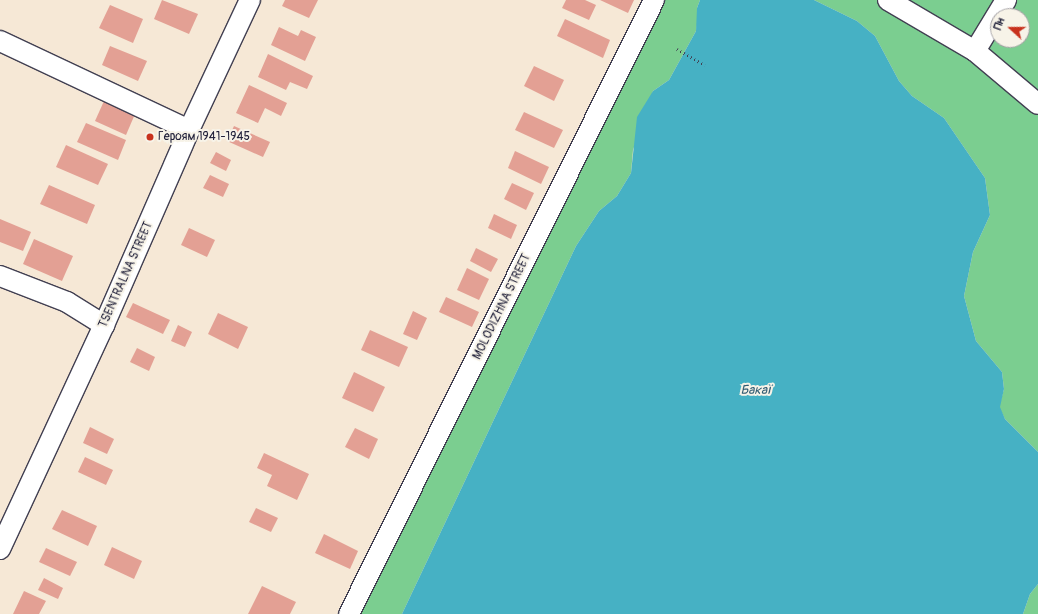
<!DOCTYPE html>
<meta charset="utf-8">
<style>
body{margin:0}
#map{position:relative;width:1038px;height:614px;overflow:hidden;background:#f6e8d6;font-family:Pangolin,sans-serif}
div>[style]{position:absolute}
.green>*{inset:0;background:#7bce90}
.water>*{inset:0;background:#46b1c4}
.building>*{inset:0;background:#e3a094}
.path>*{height:2.5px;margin-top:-1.25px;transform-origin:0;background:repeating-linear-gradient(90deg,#424052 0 1px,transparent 0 4px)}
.roads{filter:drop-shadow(1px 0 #424052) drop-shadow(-1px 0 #424052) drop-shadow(0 1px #424052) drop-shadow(0 -1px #424052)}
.minor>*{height:20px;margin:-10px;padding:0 10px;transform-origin:10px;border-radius:10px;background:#fff}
.dots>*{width:11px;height:11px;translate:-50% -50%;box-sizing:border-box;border:2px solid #f7f3e8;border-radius:50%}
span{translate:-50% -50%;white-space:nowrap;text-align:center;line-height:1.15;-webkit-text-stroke:4px #f7f3e8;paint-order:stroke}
.poi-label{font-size:12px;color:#22223b}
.left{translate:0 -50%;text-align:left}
.street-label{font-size:12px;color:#22223b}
.water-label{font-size:13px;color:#305b72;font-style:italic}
.north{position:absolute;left:990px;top:8px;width:40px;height:40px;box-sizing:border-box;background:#f7f3e8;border:1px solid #a29fa3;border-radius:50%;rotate:291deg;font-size:11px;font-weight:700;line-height:16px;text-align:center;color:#22223b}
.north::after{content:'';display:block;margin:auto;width:14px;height:18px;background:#c8321e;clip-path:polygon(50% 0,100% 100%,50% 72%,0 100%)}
</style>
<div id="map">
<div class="green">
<i style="clip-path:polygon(654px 0,700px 0,697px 8px,698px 19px,696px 31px,669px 80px,653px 91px,633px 150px,631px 173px,617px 196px,599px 211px,576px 246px,402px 614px,349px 614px)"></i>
<i style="clip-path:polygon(evenodd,814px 0,1038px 0,1038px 452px,1005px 419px,999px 407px,1004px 389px,1002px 372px,976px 341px,964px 296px,973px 252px,990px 215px,985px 178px,944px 118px,912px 96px,899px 81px,875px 36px,857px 21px,814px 0,998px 16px,1022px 16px,1022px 40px,998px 40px,998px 16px)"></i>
<i style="clip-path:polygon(1038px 584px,1038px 614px,1023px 614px,1030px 594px)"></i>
</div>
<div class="water">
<i style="clip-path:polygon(700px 0,814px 0,857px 21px,875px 36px,899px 81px,912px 96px,944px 118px,985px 178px,990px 215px,973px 252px,964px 296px,976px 341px,1002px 372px,1004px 389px,1000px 407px,1005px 419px,1038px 452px,1038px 584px,1030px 594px,1023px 614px,402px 614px,576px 246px,599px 211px,617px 196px,631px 173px,637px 117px,653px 91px,669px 80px,696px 31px,697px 8px)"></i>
</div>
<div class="building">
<i style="clip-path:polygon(162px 0,198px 14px,189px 34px,154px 19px)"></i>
<i style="clip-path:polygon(285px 0,318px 0,309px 18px,282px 6px)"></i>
<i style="clip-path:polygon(566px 0,585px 0,596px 5px,589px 20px,562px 8px)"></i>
<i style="clip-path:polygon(600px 0,634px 0,628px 13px)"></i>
<i style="clip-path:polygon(110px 5px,143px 19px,133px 43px,99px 28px)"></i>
<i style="clip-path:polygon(565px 19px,610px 40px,603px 58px,557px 36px)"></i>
<i style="clip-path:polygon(279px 27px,298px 36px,301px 30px,316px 37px,305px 61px,271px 45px)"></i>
<i style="clip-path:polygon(110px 46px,147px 61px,138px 81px,102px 65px)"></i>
<i style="clip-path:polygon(268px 54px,313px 76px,307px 89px,290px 82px,286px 90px,258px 77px)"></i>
<i style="clip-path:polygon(534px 66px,564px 80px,554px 101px,524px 86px)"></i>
<i style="clip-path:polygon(249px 85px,287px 103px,281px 116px,265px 108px,258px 123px,236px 113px)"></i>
<i style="clip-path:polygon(104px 101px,135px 114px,126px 135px,95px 121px)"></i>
<i style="clip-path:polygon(524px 112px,563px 130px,554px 148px,515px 130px)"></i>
<i style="clip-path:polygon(86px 123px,126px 140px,118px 160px,77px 142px)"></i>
<i style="clip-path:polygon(234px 126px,270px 142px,263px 157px,227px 141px)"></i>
<i style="clip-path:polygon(66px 145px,108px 164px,98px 185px,56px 167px)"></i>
<i style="clip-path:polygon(515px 151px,549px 167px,541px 184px,508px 168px)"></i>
<i style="clip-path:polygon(216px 152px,231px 160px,226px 171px,210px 163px)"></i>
<i style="clip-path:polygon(210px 175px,229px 184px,223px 197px,203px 188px)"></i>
<i style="clip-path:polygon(512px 183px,534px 193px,526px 210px,504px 199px)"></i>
<i style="clip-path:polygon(49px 185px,95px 205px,87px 224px,40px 204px)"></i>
<i style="clip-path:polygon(494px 214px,517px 225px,511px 239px,488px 228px)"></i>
<i style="clip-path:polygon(0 219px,31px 232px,23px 251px,0 242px)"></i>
<i style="clip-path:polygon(189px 228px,215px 240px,207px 257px,181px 245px)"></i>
<i style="clip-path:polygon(34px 239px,73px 256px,62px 281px,23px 264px)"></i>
<i style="clip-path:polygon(476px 248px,498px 259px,491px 272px,470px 261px)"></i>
<i style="clip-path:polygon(467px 268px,489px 279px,479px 300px,457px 290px)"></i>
<i style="clip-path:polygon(446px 297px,479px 312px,472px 327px,439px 312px)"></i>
<i style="clip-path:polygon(133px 303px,170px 320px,163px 334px,126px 317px)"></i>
<i style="clip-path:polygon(413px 311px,427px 318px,417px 340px,403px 334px)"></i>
<i style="clip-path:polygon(218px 313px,248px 327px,238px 349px,208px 334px)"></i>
<i style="clip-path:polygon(178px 325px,192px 332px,185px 347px,171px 341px)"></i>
<i style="clip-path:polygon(370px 330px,408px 347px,399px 367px,361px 350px)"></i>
<i style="clip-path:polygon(137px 348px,155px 357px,149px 371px,130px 362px)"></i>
<i style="clip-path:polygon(354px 372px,385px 387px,373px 412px,342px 398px)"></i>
<i style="clip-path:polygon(90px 427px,114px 439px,107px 454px,83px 443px)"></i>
<i style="clip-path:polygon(355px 428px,378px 439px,369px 459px,345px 447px)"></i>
<i style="clip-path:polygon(264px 453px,309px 474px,297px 500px,267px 486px,272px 475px,257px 468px)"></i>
<i style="clip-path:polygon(85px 457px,113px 470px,106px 485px,78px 472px)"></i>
<i style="clip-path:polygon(256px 508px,278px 518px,271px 532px,249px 522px)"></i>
<i style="clip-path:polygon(62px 510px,97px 526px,88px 546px,52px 529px)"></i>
<i style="clip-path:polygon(324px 534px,358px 551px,350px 569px,315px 553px)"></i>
<i style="clip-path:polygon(112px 547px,142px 561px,134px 579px,104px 565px)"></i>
<i style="clip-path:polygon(46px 548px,77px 562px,70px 576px,39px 562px)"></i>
<i style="clip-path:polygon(44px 578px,63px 588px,58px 599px,38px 590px)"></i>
<i style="clip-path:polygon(262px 586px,296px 602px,290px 614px,248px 614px)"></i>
<i style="clip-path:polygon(24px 591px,46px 601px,39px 614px,13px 614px)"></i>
</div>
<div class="path">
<i style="left:677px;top:49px;width:32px;rotate:30deg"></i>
</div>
<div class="roads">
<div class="minor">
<i style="left:888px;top:0;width:101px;rotate:30.4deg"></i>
<i style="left:975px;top:51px;width:82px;rotate:40.1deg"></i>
<i style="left:0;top:41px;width:209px;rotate:25.2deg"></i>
<i style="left:975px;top:51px;width:60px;rotate:-58.7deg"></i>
<i style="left:0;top:276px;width:72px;rotate:21.2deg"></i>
<i style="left:67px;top:302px;width:44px;rotate:31.9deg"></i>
<i style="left:0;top:549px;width:247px;rotate:-65.1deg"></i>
<i style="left:104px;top:325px;width:213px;rotate:-66.4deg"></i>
<i style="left:189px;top:130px;width:144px;rotate:-64.9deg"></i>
<i style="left:349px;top:614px;width:686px;rotate:-63.58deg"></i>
</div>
</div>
<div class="dots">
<i style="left:150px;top:137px;background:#c8321e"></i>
</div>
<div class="poi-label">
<span class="left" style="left:158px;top:137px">Героям 1941-1945</span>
</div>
<div class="street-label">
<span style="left:126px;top:275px;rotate:-66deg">TSENTRALNA STREET</span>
<span style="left:502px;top:307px;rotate:-64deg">MOLODIZHNA STREET</span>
</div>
<div class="water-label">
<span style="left:756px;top:390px">Бакаї</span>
</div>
<div class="north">Пн</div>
</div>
